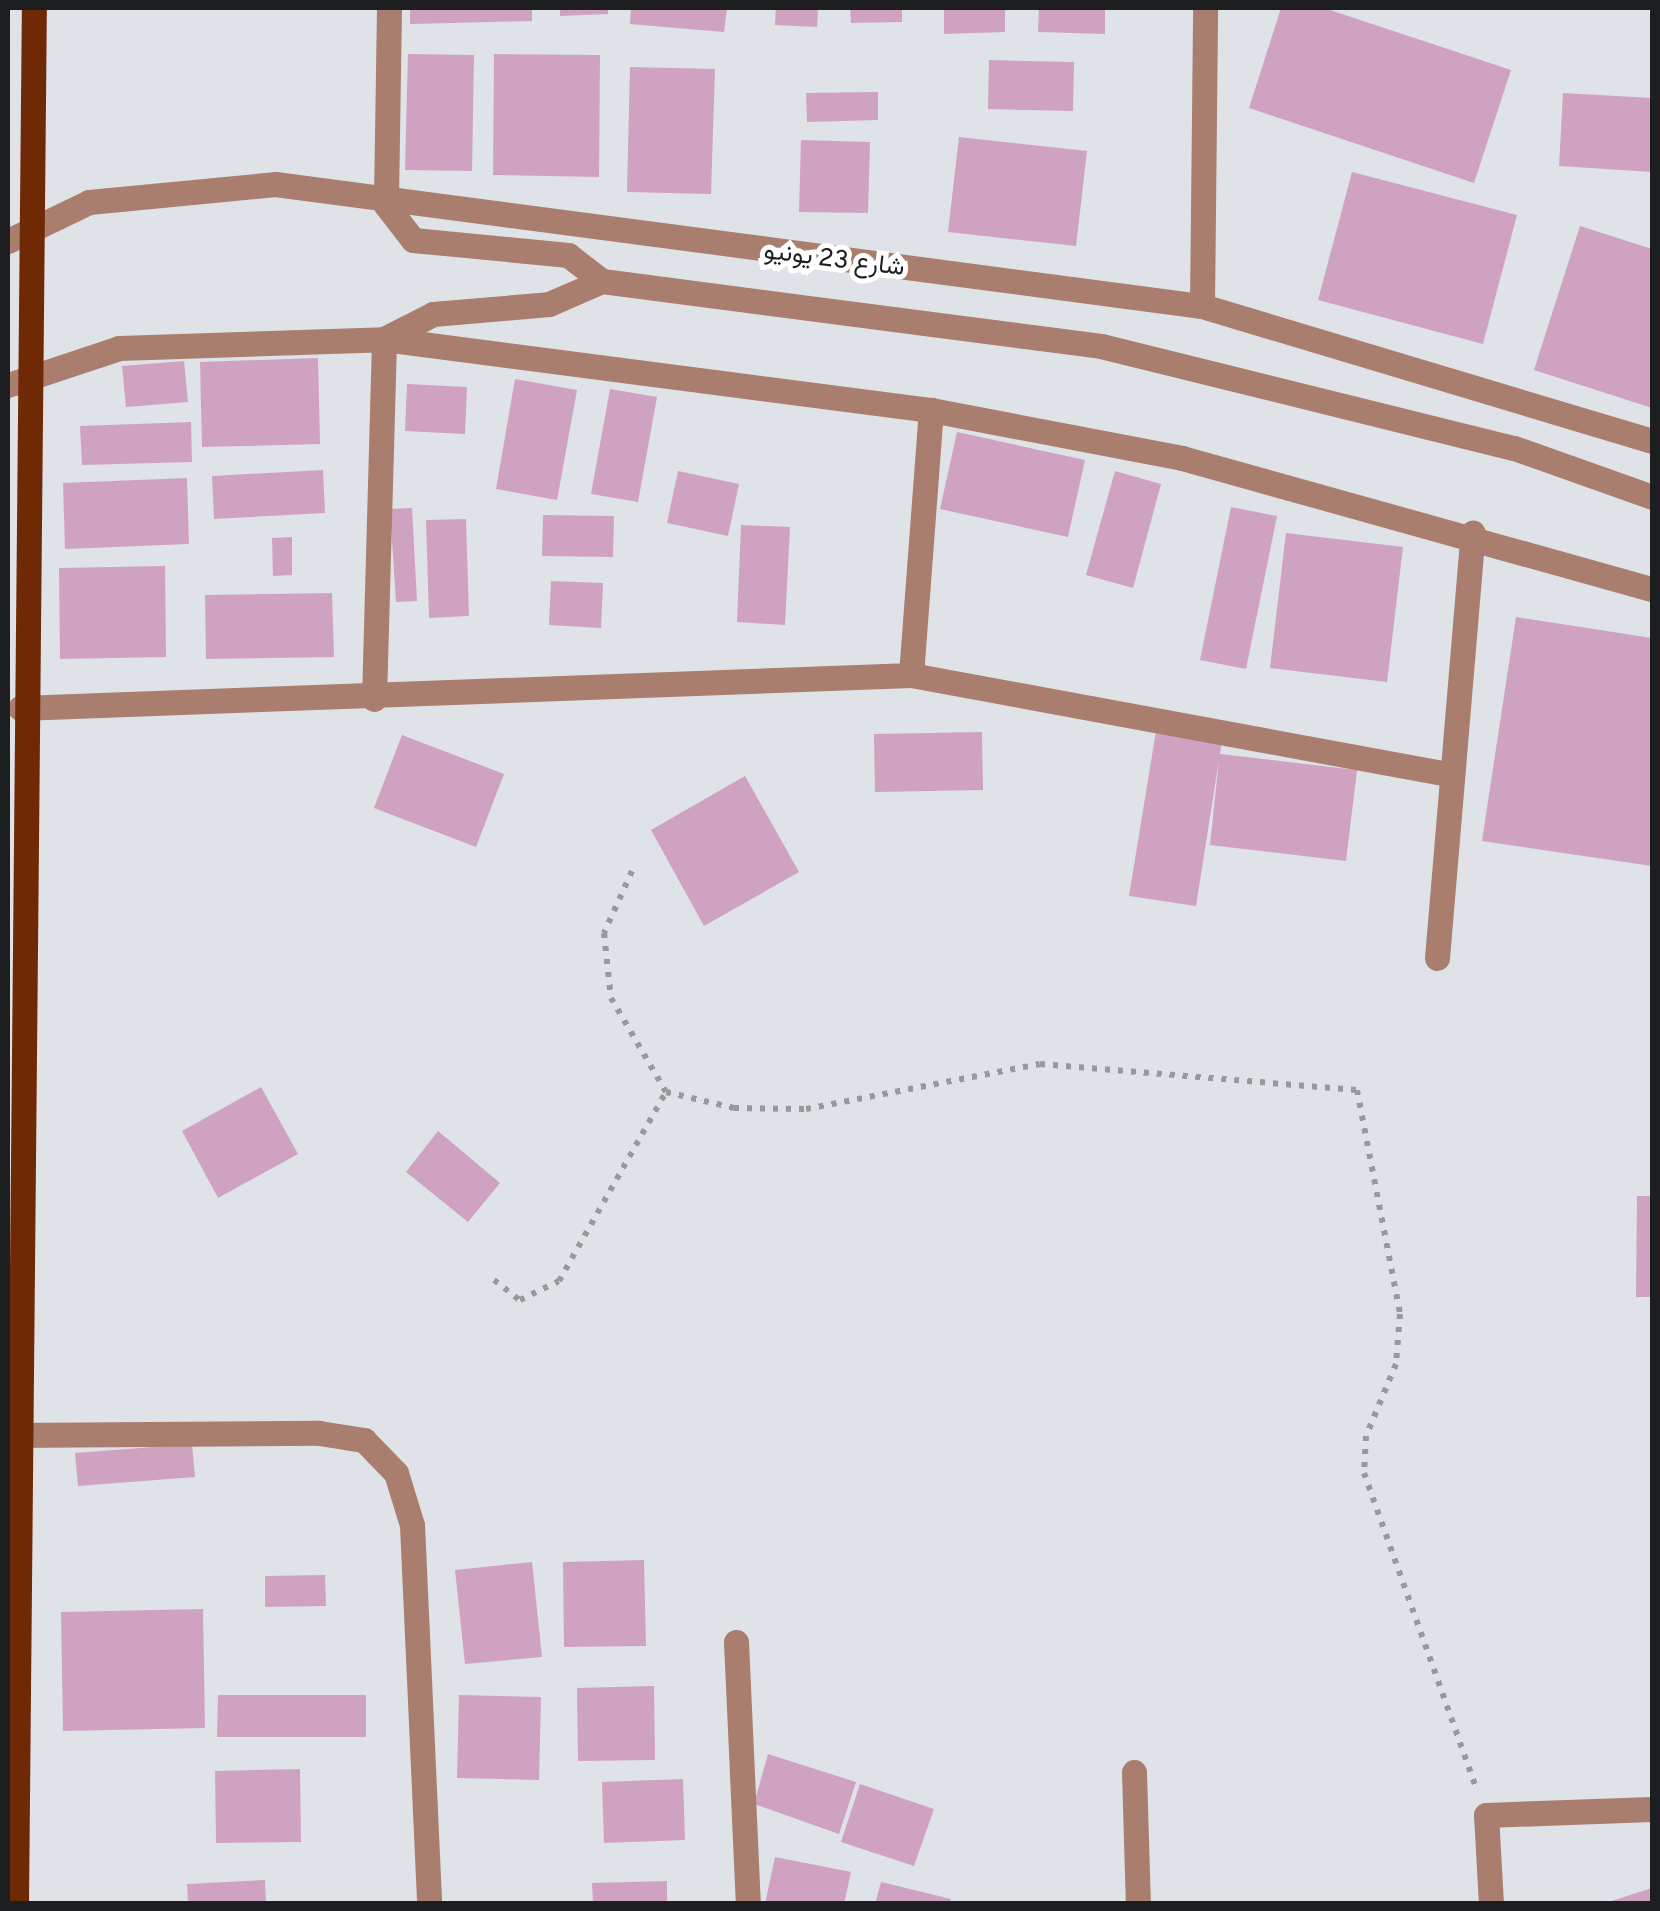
<!DOCTYPE html>
<meta charset="utf-8">
<style>
body{margin:0}
#map{position:relative;width:1660px;height:1911px;overflow:hidden;background:#dfe2e7;font-family:Overpass,Vazirmatn,sans-serif}
div>[style]{position:absolute}
.building>*{inset:0;background:#d0a2c2}
.path>*{height:6px;margin-top:-3px;transform-origin:0;background:repeating-linear-gradient(90deg,#97999d 0 5px,transparent 0 13px)}
.minor>*{height:25px;margin:-12.5px;padding:0 12.5px;transform-origin:12.5px;border-radius:12.5px;background:#a97e6e}
.major>*{height:25px;margin:-12.5px;padding:0 12.5px;transform-origin:12.5px;border-radius:12.5px;background:#702905}
span{translate:-50% -50%;white-space:nowrap;text-align:center;line-height:1.15;-webkit-text-stroke:10px #fff;paint-order:stroke}
.street-label{font-size:25px;color:#1d1e20}
.frame{position:absolute;inset:0;border:10px solid #1d1e20;pointer-events:none}
</style>
<div id="map">
<div class="building">
<i style="clip-path:polygon(410px 8px,532px 8px,532px 21px,410px 24px)"></i>
<i style="clip-path:polygon(560px 8px,608px 8px,608px 14px,560px 16px)"></i>
<i style="clip-path:polygon(631px 8px,727px 8px,724px 32px,630px 24px)"></i>
<i style="clip-path:polygon(776px 8px,818px 8px,817px 27px,775px 25px)"></i>
<i style="clip-path:polygon(850px 8px,902px 8px,902px 22px,851px 23px)"></i>
<i style="clip-path:polygon(944px 8px,1005px 8px,1005px 32px,944px 34px)"></i>
<i style="clip-path:polygon(1039px 8px,1105px 8px,1105px 34px,1038px 32px)"></i>
<i style="clip-path:polygon(1281px 8px,1324px 8px,1511px 70px,1474px 183px,1249px 108px)"></i>
<i style="clip-path:polygon(408px 54px,474px 55px,472px 171px,405px 170px)"></i>
<i style="clip-path:polygon(494px 54px,600px 55px,599px 177px,493px 175px)"></i>
<i style="clip-path:polygon(989px 60px,1074px 62px,1073px 111px,988px 109px)"></i>
<i style="clip-path:polygon(630px 67px,715px 69px,711px 194px,627px 192px)"></i>
<i style="clip-path:polygon(878px 92px,878px 120px,807px 122px,806px 93px)"></i>
<i style="clip-path:polygon(1563px 93px,1652px 98px,1652px 172px,1559px 166px)"></i>
<i style="clip-path:polygon(959px 137px,1087px 151px,1076px 246px,948px 232px)"></i>
<i style="clip-path:polygon(801px 140px,870px 142px,868px 213px,799px 212px)"></i>
<i style="clip-path:polygon(1352px 172px,1517px 215px,1483px 344px,1318px 300px)"></i>
<i style="clip-path:polygon(1580px 226px,1652px 249px,1652px 408px,1534px 370px)"></i>
<i style="clip-path:polygon(318px 358px,320px 444px,202px 447px,200px 362px)"></i>
<i style="clip-path:polygon(184px 361px,188px 402px,126px 407px,122px 366px)"></i>
<i style="clip-path:polygon(515px 379px,577px 390px,557px 500px,496px 489px)"></i>
<i style="clip-path:polygon(407px 384px,467px 387px,465px 434px,405px 431px)"></i>
<i style="clip-path:polygon(610px 389px,657px 397px,638px 502px,591px 494px)"></i>
<i style="clip-path:polygon(191px 422px,192px 462px,82px 465px,80px 426px)"></i>
<i style="clip-path:polygon(957px 432px,1085px 460px,1068px 537px,940px 509px)"></i>
<i style="clip-path:polygon(323px 470px,325px 513px,214px 519px,212px 476px)"></i>
<i style="clip-path:polygon(678px 471px,739px 484px,728px 536px,667px 523px)"></i>
<i style="clip-path:polygon(1115px 471px,1161px 484px,1133px 588px,1086px 575px)"></i>
<i style="clip-path:polygon(187px 478px,189px 544px,65px 549px,63px 483px)"></i>
<i style="clip-path:polygon(1231px 507px,1277px 516px,1246px 669px,1200px 660px)"></i>
<i style="clip-path:polygon(412px 508px,417px 601px,396px 602px,390px 509px)"></i>
<i style="clip-path:polygon(543px 515px,614px 516px,613px 557px,542px 556px)"></i>
<i style="clip-path:polygon(466px 519px,469px 616px,429px 618px,426px 520px)"></i>
<i style="clip-path:polygon(741px 525px,790px 527px,785px 625px,737px 622px)"></i>
<i style="clip-path:polygon(1286px 533px,1403px 547px,1387px 682px,1270px 668px)"></i>
<i style="clip-path:polygon(292px 537px,292px 575px,273px 576px,272px 538px)"></i>
<i style="clip-path:polygon(165px 566px,166px 657px,60px 659px,59px 568px)"></i>
<i style="clip-path:polygon(551px 581px,603px 583px,601px 628px,549px 625px)"></i>
<i style="clip-path:polygon(332px 593px,334px 657px,206px 659px,205px 595px)"></i>
<i style="clip-path:polygon(1516px 617px,1652px 638px,1652px 866px,1482px 841px)"></i>
<i style="clip-path:polygon(1157px 725px,1223px 736px,1220px 754px,1357px 770px,1346px 861px,1210px 845px,1219px 760px,1196px 906px,1129px 896px)"></i>
<i style="clip-path:polygon(982px 732px,983px 790px,875px 792px,874px 734px)"></i>
<i style="clip-path:polygon(402px 735px,504px 774px,476px 847px,374px 808px)"></i>
<i style="clip-path:polygon(745px 776px,799px 872px,704px 926px,651px 830px)"></i>
<i style="clip-path:polygon(261px 1087px,298px 1154px,218px 1198px,182px 1131px)"></i>
<i style="clip-path:polygon(438px 1131px,500px 1183px,468px 1222px,406px 1172px)"></i>
<i style="clip-path:polygon(1637px 1196px,1652px 1196px,1652px 1297px,1636px 1297px)"></i>
<i style="clip-path:polygon(192px 1444px,195px 1477px,78px 1486px,75px 1453px)"></i>
<i style="clip-path:polygon(644px 1560px,646px 1646px,564px 1647px,563px 1562px)"></i>
<i style="clip-path:polygon(532px 1562px,542px 1657px,465px 1664px,455px 1570px)"></i>
<i style="clip-path:polygon(325px 1575px,326px 1606px,265px 1607px,265px 1576px)"></i>
<i style="clip-path:polygon(203px 1609px,205px 1728px,63px 1731px,61px 1612px)"></i>
<i style="clip-path:polygon(654px 1686px,655px 1760px,578px 1761px,577px 1688px)"></i>
<i style="clip-path:polygon(218px 1695px,366px 1695px,366px 1737px,217px 1737px)"></i>
<i style="clip-path:polygon(459px 1695px,541px 1697px,539px 1780px,457px 1778px)"></i>
<i style="clip-path:polygon(768px 1754px,856px 1782px,839px 1834px,754px 1804px)"></i>
<i style="clip-path:polygon(300px 1769px,301px 1842px,216px 1843px,215px 1771px)"></i>
<i style="clip-path:polygon(683px 1779px,685px 1840px,604px 1843px,602px 1782px)"></i>
<i style="clip-path:polygon(860px 1784px,934px 1809px,914px 1866px,841px 1842px)"></i>
<i style="clip-path:polygon(775px 1857px,851px 1872px,844px 1904px,765px 1904px)"></i>
<i style="clip-path:polygon(265px 1880px,266px 1904px,188px 1904px,187px 1884px)"></i>
<i style="clip-path:polygon(667px 1881px,667px 1904px,593px 1904px,592px 1883px)"></i>
<i style="clip-path:polygon(881px 1882px,951px 1899px,950px 1904px,875px 1904px)"></i>
<i style="clip-path:polygon(1652px 1888px,1652px 1904px,1605px 1904px,1605px 1903px)"></i>
</div>
<div class="path">
<i style="left:632px;top:871px;width:68px;rotate:114.3deg"></i>
<i style="left:604px;top:933px;width:65px;rotate:83.9deg"></i>
<i style="left:611px;top:998px;width:109px;rotate:59.7deg"></i>
<i style="left:666px;top:1092px;width:70px;rotate:13.2deg"></i>
<i style="left:734px;top:1108px;width:72px;rotate:0.8deg"></i>
<i style="left:806px;top:1109px;width:238px;rotate:-10.9deg"></i>
<i style="left:1040px;top:1064px;width:318px;rotate:4.7deg"></i>
<i style="left:1357px;top:1090px;width:228px;rotate:79.1deg"></i>
<i style="left:1400px;top:1314px;width:50px;rotate:94.6deg"></i>
<i style="left:1396px;top:1364px;width:78px;rotate:112.6deg"></i>
<i style="left:1366px;top:1436px;width:37px;rotate:93deg"></i>
<i style="left:1364px;top:1473px;width:337px;rotate:70.4deg"></i>
<i style="left:494px;top:1280px;width:33px;rotate:38deg"></i>
<i style="left:520px;top:1300px;width:43px;rotate:-26deg"></i>
<i style="left:559px;top:1281px;width:217px;rotate:-60.5deg"></i>
</div>
<div class="minor">
<i style="left:389px;top:8px;width:197px;rotate:90.9deg"></i>
<i style="left:386px;top:205px;width:44px;rotate:52.4deg"></i>
<i style="left:413px;top:240px;width:156px;rotate:5.5deg"></i>
<i style="left:568px;top:255px;width:43px;rotate:37.4deg"></i>
<i style="left:602px;top:281px;width:503px;rotate:7.42deg"></i>
<i style="left:1101px;top:346px;width:425px;rotate:13.9deg"></i>
<i style="left:1514px;top:448px;width:146px;rotate:19.5deg"></i>
<i style="left:8px;top:241px;width:90px;rotate:-25.7deg"></i>
<i style="left:89px;top:202px;width:187px;rotate:-5.5deg"></i>
<i style="left:275px;top:184px;width:935px;rotate:7.5deg"></i>
<i style="left:1202px;top:306px;width:470px;rotate:16.7deg"></i>
<i style="left:1202px;top:306px;width:298px;rotate:-89.4deg"></i>
<i style="left:8px;top:385px;width:117px;rotate:-18.4deg"></i>
<i style="left:119px;top:348px;width:265px;rotate:-1.9deg"></i>
<i style="left:384px;top:339px;width:552px;rotate:7.4deg"></i>
<i style="left:931px;top:410px;width:256px;rotate:10.8deg"></i>
<i style="left:1182px;top:458px;width:488px;rotate:15.6deg"></i>
<i style="left:911px;top:675px;width:266px;rotate:-85.7deg"></i>
<i style="left:374px;top:699px;width:360px;rotate:-88.4deg"></i>
<i style="left:384px;top:339px;width:55px;rotate:-27deg"></i>
<i style="left:433px;top:314px;width:116px;rotate:-4.9deg"></i>
<i style="left:549px;top:304px;width:58px;rotate:-23.5deg"></i>
<i style="left:20px;top:708px;width:892px;rotate:-2.12deg"></i>
<i style="left:911px;top:675px;width:546px;rotate:10.45deg"></i>
<i style="left:1437px;top:958px;width:427px;rotate:-85.2deg"></i>
<i style="left:8px;top:1435px;width:311px;rotate:-0.4deg"></i>
<i style="left:319px;top:1433px;width:46px;rotate:8.8deg"></i>
<i style="left:364px;top:1440px;width:46px;rotate:45.9deg"></i>
<i style="left:396px;top:1473px;width:54px;rotate:72.9deg"></i>
<i style="left:412px;top:1525px;width:379px;rotate:87.4deg"></i>
<i style="left:736px;top:1642px;width:262px;rotate:87.4deg"></i>
<i style="left:1134px;top:1772px;width:132px;rotate:88.3deg"></i>
<i style="left:1491px;top:1904px;width:89px;rotate:-93.2deg"></i>
<i style="left:1486px;top:1815px;width:166px;rotate:-2.1deg"></i>
</div>
<div class="major">
<i style="left:16px;top:1904px;width:1896px;rotate:-89.46deg"></i>
</div>
<div class="street-label">
<span style="left:834px;top:261px;rotate:7deg">شارع 23 يونيو</span>
</div>
<div class="frame"></div>
</div>
